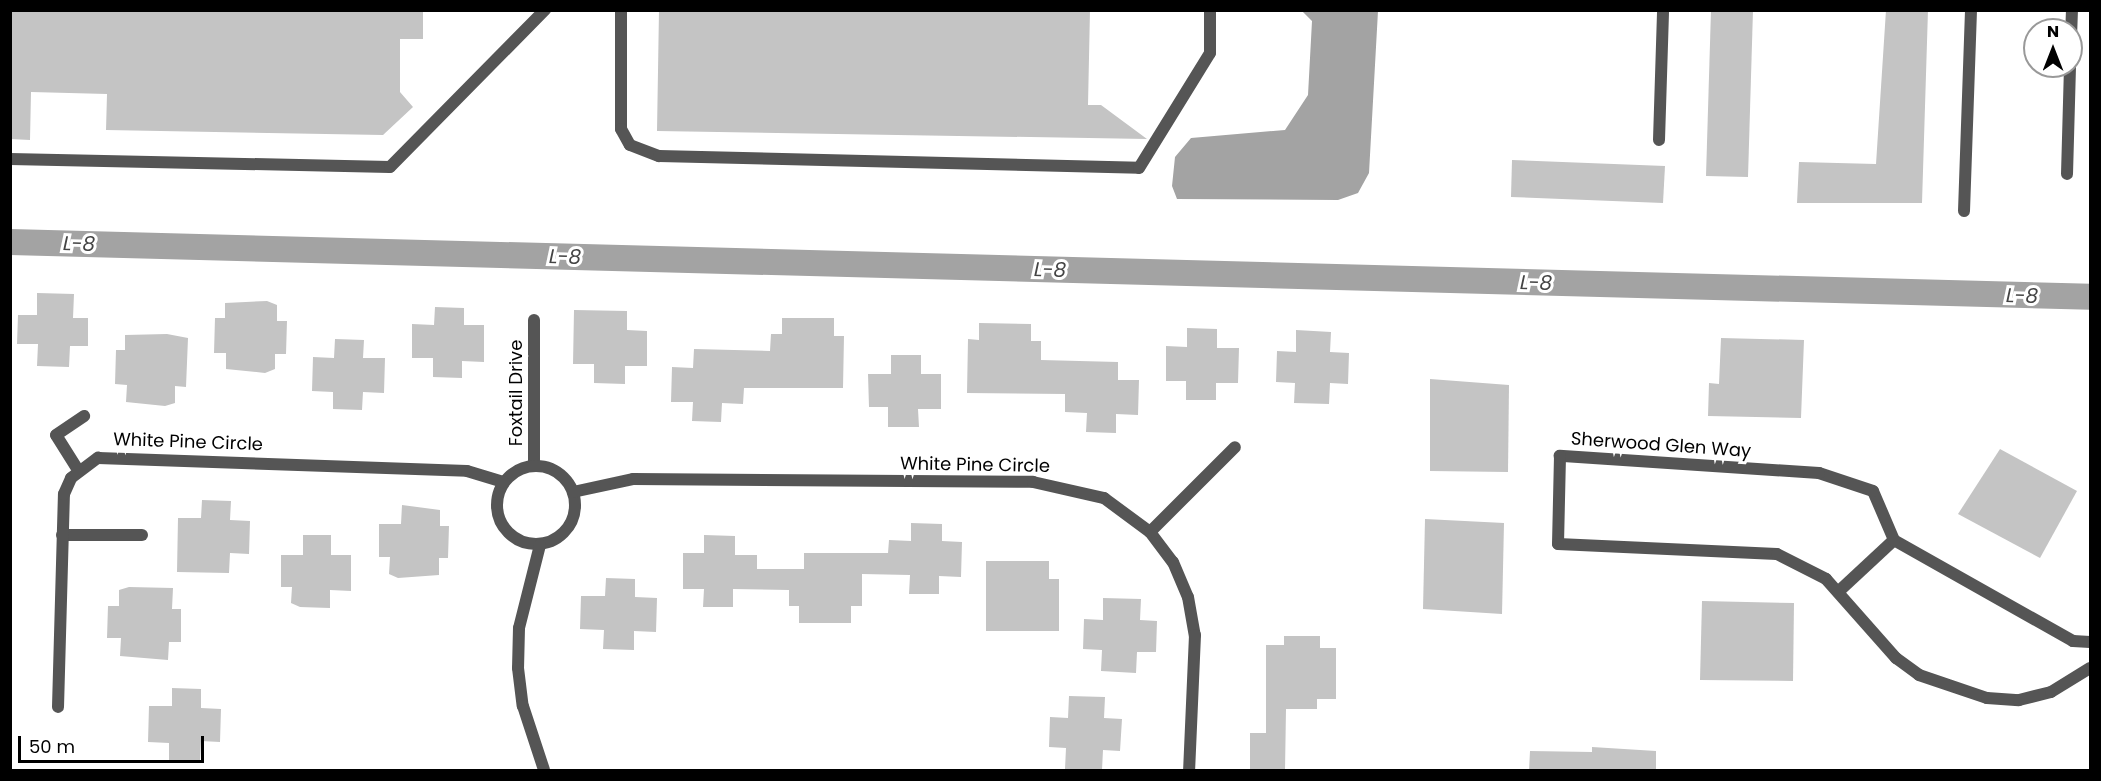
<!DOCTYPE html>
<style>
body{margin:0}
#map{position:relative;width:2101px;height:781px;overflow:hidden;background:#fff;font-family:Poppins,sans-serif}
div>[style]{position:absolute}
.water>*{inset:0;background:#a3a3a3}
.canal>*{height:26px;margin:-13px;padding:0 13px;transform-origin:13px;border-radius:13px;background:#a3a3a3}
.building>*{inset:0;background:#c4c4c4}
.lane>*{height:12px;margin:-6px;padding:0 6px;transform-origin:6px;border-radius:6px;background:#555}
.lane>.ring{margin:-6px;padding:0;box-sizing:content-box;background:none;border:12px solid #555;border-radius:50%}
span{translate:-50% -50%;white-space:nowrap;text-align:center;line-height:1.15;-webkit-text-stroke:6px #fff;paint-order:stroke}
.street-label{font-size:18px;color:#000}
.water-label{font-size:20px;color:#444;font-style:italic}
.frame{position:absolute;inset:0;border:12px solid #000;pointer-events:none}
.north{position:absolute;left:2023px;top:18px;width:60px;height:60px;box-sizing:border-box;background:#fff;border:2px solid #999;border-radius:50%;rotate:0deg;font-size:16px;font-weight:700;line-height:24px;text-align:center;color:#000}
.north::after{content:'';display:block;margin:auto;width:21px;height:27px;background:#000;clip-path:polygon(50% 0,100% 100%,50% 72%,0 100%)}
.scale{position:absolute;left:18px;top:736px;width:186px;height:27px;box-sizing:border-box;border:3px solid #000;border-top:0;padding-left:8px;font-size:18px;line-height:21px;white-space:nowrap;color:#000;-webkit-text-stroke:4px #fff;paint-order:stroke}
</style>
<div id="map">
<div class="water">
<i style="clip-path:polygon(1302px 11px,1378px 11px,1369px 173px,1358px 193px,1338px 200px,1177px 199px,1172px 186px,1175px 157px,1191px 138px,1285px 130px,1308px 95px,1312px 21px)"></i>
</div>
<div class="canal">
<i style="left:10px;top:242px;width:2081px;rotate:1.51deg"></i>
</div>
<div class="building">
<i style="clip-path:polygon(10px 10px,423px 10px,423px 39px,400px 39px,400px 92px,413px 107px,383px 135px,106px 130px,107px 94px,31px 92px,30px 140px,10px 139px)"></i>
<i style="clip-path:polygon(659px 10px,1090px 10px,1088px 105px,1101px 105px,1147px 139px,657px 131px)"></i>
<i style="clip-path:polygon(1711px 10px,1753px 10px,1748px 177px,1706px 176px)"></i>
<i style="clip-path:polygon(1886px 10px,1928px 10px,1922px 203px,1797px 203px,1799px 162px,1876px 164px)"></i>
<i style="clip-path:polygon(1512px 160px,1665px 166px,1663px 203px,1511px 197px)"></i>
<i style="clip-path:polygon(37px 293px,74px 294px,73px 318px,88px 318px,88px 346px,70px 346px,69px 367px,37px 366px,38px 344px,17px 344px,18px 315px,37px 315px)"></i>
<i style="clip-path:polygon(267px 301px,277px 305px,277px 321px,287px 321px,286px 354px,275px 354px,275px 369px,265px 373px,226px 369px,226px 353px,214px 353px,215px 318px,225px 318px,225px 303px)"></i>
<i style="clip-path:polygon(435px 307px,464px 308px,464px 325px,484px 325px,484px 362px,462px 361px,462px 378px,433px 377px,433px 358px,412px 358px,412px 324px,434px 325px)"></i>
<i style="clip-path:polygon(574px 310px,627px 311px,627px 330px,647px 331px,647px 366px,625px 366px,625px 384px,594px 383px,594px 364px,573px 364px)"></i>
<i style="clip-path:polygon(782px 318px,834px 318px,834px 336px,844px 336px,843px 388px,744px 388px,743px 404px,722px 403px,721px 422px,692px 421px,693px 402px,671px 402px,672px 367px,693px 368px,694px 349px,770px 351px,771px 334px,782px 334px)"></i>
<i style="clip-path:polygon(979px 323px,1031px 324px,1031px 341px,1041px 341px,1041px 360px,1118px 362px,1118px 380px,1139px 380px,1138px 415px,1116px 414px,1116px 433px,1086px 432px,1087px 413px,1065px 412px,1065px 394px,967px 393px,968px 339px,979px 340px)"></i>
<i style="clip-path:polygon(1187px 328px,1217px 329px,1217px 348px,1239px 348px,1238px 383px,1216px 383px,1216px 400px,1186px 400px,1186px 381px,1166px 381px,1166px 346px,1187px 347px)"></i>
<i style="clip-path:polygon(1296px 330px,1331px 332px,1330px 352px,1349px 353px,1348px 384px,1330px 383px,1329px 404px,1294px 403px,1295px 383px,1276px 382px,1277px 351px,1296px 352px)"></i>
<i style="clip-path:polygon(167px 334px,188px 338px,186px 387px,175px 386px,175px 403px,165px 406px,126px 402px,127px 385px,115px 384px,116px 350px,125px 350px,125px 335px)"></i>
<i style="clip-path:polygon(1721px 338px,1804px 340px,1801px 418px,1708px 416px,1709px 383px,1719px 384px)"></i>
<i style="clip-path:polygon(335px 339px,364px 340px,363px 358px,385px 358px,384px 393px,363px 392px,362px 410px,333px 409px,333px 392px,312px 391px,313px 357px,334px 358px)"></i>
<i style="clip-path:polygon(891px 355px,921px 355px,921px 374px,941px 374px,941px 409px,918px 409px,919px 427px,888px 427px,888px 407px,869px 407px,868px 374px,891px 374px)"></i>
<i style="clip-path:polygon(1430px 379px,1509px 385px,1508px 472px,1430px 471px)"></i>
<i style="clip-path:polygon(2000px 449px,2077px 491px,2040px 558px,1958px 514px)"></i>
<i style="clip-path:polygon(202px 500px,231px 501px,230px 520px,250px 521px,249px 554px,230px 553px,229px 573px,177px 572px,178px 518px,201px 518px)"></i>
<i style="clip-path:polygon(402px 505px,440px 510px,440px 526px,449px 526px,448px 558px,439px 558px,439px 575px,398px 578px,389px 574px,390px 557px,379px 557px,379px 524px,401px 524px)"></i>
<i style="clip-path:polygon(1425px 519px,1504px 523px,1502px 614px,1423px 609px)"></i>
<i style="clip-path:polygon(911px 523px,942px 524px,942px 541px,962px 542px,961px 577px,939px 576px,939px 594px,909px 594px,910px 575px,862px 574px,862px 606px,851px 606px,851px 623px,799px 623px,799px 606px,789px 606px,789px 590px,733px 589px,733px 607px,703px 607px,704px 589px,683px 589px,683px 553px,704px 553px,704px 535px,735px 536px,735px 555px,757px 555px,757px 569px,804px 569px,804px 553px,888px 553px,889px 540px,911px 541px)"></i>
<i style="clip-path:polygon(303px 535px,331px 535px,331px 555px,351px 555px,351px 591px,330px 590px,330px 608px,300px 607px,291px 603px,292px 587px,281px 587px,281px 555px,303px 555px)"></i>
<i style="clip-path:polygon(986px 561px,1049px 561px,1049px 579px,1059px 579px,1059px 631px,986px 631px)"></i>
<i style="clip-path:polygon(606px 578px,635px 579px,635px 597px,657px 598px,656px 632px,634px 631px,634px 650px,603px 649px,604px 630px,580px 629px,581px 596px,605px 596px)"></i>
<i style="clip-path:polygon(129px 587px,173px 588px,172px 609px,181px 609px,181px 642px,169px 642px,168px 660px,120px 656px,121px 638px,107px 638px,108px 606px,119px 606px,119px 590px)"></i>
<i style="clip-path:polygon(1103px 598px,1141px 599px,1140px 620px,1157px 621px,1156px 652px,1137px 652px,1136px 673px,1101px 671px,1102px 650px,1083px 649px,1084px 619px,1103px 620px)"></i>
<i style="clip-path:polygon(1702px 601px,1794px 603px,1793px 681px,1700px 680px)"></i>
<i style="clip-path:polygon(1284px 636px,1320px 636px,1320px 648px,1336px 648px,1336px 699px,1317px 699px,1317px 709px,1286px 709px,1285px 771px,1250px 771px,1250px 733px,1266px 733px,1266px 645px,1284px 645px)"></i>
<i style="clip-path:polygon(172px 688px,201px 689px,201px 708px,221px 709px,220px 742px,201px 741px,200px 761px,169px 760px,169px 743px,148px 742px,149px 706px,172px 706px)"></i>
<i style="clip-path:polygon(1069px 696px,1105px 697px,1104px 718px,1122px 719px,1120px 751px,1103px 750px,1102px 770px,1065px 769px,1066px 748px,1049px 747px,1050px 717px,1068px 718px)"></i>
<i style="clip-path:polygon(1592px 747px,1656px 751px,1656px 771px,1529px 771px,1530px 751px,1592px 752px)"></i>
</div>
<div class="lane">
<i style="left:621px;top:10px;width:119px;rotate:90deg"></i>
<i style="left:621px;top:129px;width:18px;rotate:61deg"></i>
<i style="left:630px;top:145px;width:31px;rotate:21deg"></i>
<i style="left:659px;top:156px;width:480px;rotate:1.4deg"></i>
<i style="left:1139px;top:168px;width:135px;rotate:-58.3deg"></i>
<i style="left:1210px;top:53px;width:43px;rotate:-90deg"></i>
<i style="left:2071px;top:38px;width:28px;rotate:-88deg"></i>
<i style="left:1659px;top:140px;width:130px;rotate:-88.2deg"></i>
<i style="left:10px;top:159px;width:380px;rotate:1.2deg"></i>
<i style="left:390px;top:167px;width:221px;rotate:-45.4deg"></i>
<i style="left:2067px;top:174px;width:108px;rotate:-88.4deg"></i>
<i style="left:1964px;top:211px;width:201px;rotate:-88deg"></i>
<i style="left:534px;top:320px;width:146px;rotate:90deg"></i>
<i class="ring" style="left:497px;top:466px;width:66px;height:66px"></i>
<i style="left:78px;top:470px;width:41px;rotate:-122.2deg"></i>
<i style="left:56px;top:435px;width:34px;rotate:-34deg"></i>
<i style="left:573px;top:492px;width:61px;rotate:-12.2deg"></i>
<i style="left:633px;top:479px;width:400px;rotate:0.4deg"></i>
<i style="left:1033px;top:482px;width:73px;rotate:12.7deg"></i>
<i style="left:1104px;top:498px;width:57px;rotate:36.5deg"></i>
<i style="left:1150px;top:532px;width:38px;rotate:53deg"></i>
<i style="left:1173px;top:562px;width:38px;rotate:67deg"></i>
<i style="left:1188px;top:597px;width:39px;rotate:80deg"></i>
<i style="left:1195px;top:635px;width:135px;rotate:92.5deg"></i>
<i style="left:1150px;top:532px;width:120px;rotate:-45deg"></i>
<i style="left:62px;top:535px;width:80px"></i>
<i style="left:540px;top:545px;width:86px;rotate:104.2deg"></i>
<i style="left:519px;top:628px;width:40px;rotate:91.4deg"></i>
<i style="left:518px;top:668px;width:38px;rotate:83deg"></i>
<i style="left:523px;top:706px;width:67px;rotate:71.8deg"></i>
<i style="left:1838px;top:592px;width:76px;rotate:-42.9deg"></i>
<i style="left:2090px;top:642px;width:17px;rotate:-177deg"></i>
<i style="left:2073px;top:641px;width:206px;rotate:-150.6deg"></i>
<i style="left:1894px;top:540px;width:53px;rotate:-113.2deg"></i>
<i style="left:1873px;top:491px;width:57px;rotate:-161.6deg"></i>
<i style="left:1819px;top:473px;width:260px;rotate:-176.2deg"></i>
<i style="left:1560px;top:456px;width:88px;rotate:91.3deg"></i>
<i style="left:1558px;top:544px;width:219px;rotate:2.6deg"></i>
<i style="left:1777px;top:554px;width:55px;rotate:27deg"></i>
<i style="left:1826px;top:579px;width:106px;rotate:48.5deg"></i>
<i style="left:1896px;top:658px;width:29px;rotate:36deg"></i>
<i style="left:1919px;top:675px;width:72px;rotate:18.7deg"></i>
<i style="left:1987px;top:698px;width:32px;rotate:4deg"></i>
<i style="left:2019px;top:700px;width:33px;rotate:-14deg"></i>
<i style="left:2051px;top:692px;width:46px;rotate:-31.6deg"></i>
<i style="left:58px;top:707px;width:213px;rotate:-88.4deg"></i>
<i style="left:64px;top:494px;width:17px;rotate:-66deg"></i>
<i style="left:71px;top:478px;width:34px;rotate:-37deg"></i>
<i style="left:98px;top:458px;width:369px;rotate:2deg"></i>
<i style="left:467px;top:471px;width:38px;rotate:17deg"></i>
</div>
<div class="street-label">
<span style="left:516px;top:393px;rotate:-90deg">Foxtail Drive</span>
<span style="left:188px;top:442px;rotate:2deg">White Pine Circle</span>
<span style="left:1661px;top:445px;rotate:4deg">Sherwood Glen Way</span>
<span style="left:975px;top:465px;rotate:1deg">White Pine Circle</span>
</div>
<div class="water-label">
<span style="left:79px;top:244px;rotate:2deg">L-8</span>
<span style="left:565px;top:257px;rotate:2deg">L-8</span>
<span style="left:1050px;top:270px;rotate:2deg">L-8</span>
<span style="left:1536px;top:283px;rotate:2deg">L-8</span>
<span style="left:2022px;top:296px;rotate:2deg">L-8</span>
</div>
<div class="frame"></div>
<div class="north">N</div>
<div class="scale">50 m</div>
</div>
